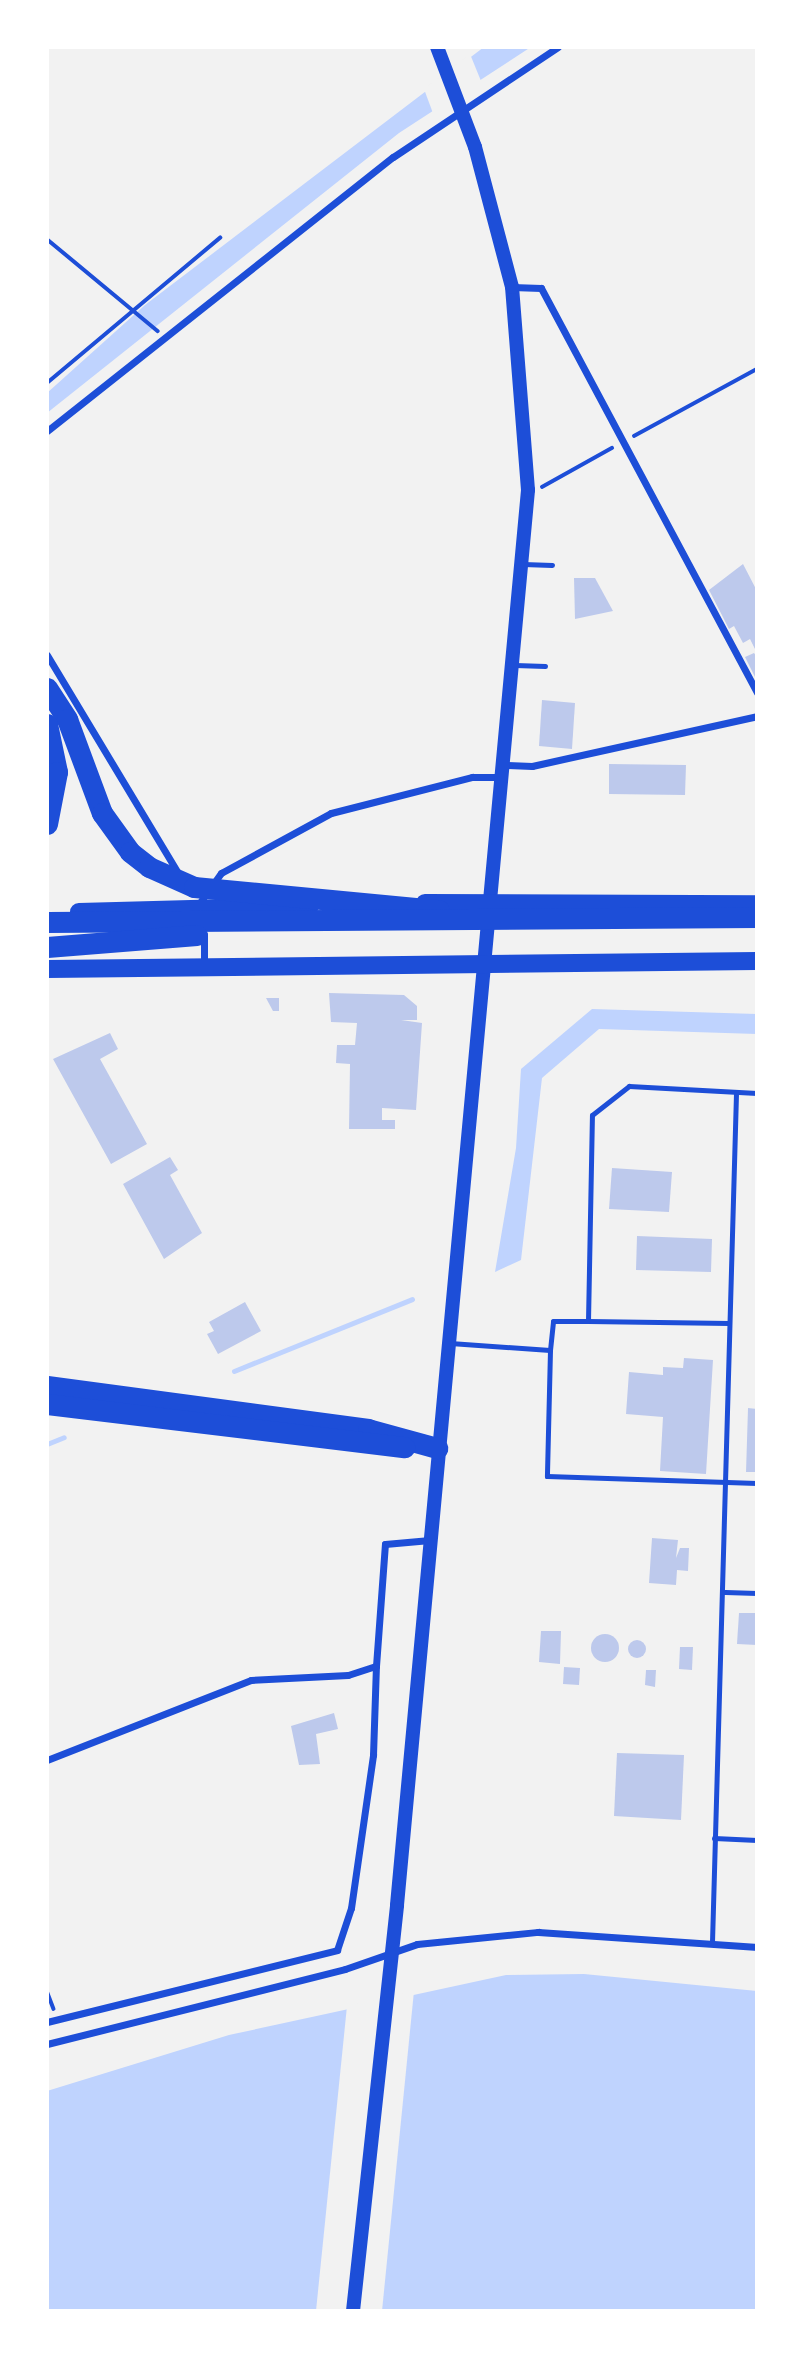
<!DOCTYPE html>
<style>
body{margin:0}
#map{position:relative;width:804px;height:2358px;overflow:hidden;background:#f2f2f2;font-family:"DM Sans",sans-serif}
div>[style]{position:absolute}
.water>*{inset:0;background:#bfd3fe}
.pier>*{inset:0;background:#f2f2f2}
.stream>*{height:5px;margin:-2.5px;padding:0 2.5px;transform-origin:2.5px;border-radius:2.5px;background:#bfd3fe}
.building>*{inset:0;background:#bdc9ec}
.round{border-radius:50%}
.path>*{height:3.5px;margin:-1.75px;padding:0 1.75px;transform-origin:1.75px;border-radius:1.75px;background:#1d4ed8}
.service>*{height:5px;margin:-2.5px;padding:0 2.5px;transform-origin:2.5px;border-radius:2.5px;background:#1d4ed8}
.minor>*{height:7px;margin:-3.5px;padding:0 3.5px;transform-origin:3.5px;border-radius:3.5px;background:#1d4ed8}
.secondary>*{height:14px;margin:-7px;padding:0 7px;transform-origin:7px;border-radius:7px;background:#1d4ed8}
.primary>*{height:18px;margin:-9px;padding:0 9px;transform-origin:9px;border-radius:9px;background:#1d4ed8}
.motorway>*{height:21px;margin:-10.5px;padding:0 10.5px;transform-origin:10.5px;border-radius:10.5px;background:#1d4ed8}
span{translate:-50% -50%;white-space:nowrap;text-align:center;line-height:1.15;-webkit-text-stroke:6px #fff;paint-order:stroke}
.frame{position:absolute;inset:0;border:49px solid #fff;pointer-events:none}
</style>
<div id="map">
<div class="water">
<i style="clip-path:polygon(484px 47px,531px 47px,399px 133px,47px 413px,47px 393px,145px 305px)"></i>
<i style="clip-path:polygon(592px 1009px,757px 1014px,757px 1034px,599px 1029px,542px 1078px,521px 1260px,495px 1272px,516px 1148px,521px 1069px)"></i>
<i style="clip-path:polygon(584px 1974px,757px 1991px,757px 2311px,47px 2311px,47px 2091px,229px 2035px,506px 1975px)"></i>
</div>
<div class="pier">
<i style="clip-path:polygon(470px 54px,481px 81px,434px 116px,424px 89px)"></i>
<i style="clip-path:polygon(414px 1991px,382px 2311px,316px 2311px,347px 2006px)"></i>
</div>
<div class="stream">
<i style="left:234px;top:1371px;width:192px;rotate:-22deg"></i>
<i style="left:47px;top:1444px;width:18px;rotate:-22deg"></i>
</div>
<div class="building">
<i style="clip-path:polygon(743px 564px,757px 591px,757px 653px,750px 639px,743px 643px,734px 626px,729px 629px,709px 590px)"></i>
<i style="clip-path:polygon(574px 578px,595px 578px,613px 611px,575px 619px)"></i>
<i style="clip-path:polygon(754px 653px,757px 657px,757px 681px,745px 657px)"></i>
<i style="clip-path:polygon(542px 700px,575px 703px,572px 749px,539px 746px)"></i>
<i style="clip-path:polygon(609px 764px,686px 765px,685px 795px,609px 794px)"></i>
<i style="clip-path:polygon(329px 993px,404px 995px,417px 1006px,417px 1020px,401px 1020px,422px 1023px,416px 1110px,382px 1108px,382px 1120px,395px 1120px,395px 1129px,349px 1129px,350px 1064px,336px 1063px,337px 1045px,355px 1045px,357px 1023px,331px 1022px)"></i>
<i style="clip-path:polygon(266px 998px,279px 998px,279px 1011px,273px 1011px)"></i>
<i style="clip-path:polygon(110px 1033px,118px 1049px,100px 1059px,147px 1144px,111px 1164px,53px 1059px)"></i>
<i style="clip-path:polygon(170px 1157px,178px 1170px,170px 1175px,202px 1233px,164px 1259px,123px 1184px)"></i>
<i style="clip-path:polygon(612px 1168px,672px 1172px,669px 1212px,609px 1209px)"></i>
<i style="clip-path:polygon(637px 1236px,712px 1239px,711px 1272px,636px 1270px)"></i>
<i style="clip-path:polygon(245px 1302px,261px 1331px,218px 1354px,207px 1334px,214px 1331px,209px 1322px)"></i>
<i style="clip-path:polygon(684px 1358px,713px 1360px,706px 1474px,660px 1471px,663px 1417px,626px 1414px,629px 1372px,663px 1375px,663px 1367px,683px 1368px)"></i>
<i style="clip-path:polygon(748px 1408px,757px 1409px,757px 1472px,746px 1472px)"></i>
<i style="clip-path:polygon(652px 1538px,678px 1540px,676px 1558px,680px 1548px,689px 1548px,688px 1571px,677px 1570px,676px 1585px,649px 1583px)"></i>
<i style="clip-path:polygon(739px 1613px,757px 1613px,757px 1645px,737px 1644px)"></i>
<i style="clip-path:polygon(541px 1631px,561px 1631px,560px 1664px,539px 1662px)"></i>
<i class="round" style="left:591px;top:1634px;width:28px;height:28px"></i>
<i class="round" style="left:628px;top:1640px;width:18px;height:18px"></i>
<i style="clip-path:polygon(680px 1647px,693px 1647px,692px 1670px,679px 1669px)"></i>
<i style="clip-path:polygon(564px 1667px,580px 1668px,579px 1685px,563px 1684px)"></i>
<i style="clip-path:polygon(646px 1670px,656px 1670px,655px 1687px,645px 1685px)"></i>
<i style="clip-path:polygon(334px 1713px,338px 1729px,316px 1734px,320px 1764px,299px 1765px,291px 1726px)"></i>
<i style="clip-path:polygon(617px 1753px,684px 1755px,681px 1820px,614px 1816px)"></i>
</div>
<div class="path">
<i style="left:47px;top:239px;width:144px;rotate:39.7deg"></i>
<i style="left:47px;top:383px;width:226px;rotate:-40deg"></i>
<i style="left:634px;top:436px;width:140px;rotate:-28.6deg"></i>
<i style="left:542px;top:487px;width:80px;rotate:-29.1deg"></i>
<i style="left:47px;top:1991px;width:19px;rotate:69deg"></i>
</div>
<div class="service">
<i style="left:523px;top:564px;width:29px;rotate:2deg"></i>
<i style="left:515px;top:665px;width:30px;rotate:2deg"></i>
<i style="left:729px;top:1323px;width:141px;rotate:-179.2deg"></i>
<i style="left:588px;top:1321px;width:206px;rotate:-88.9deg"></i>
<i style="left:592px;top:1115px;width:47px;rotate:-38.1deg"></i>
<i style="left:629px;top:1086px;width:128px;rotate:3.1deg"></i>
<i style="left:450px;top:1343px;width:100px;rotate:4deg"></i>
<i style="left:550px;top:1350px;width:29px;rotate:-84deg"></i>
<i style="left:553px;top:1321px;width:35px"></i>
<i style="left:550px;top:1350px;width:126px;rotate:91.4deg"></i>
<i style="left:547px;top:1476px;width:210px;rotate:1.9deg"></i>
<i style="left:725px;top:1592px;width:32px;rotate:2deg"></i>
<i style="left:714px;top:1838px;width:43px;rotate:2.7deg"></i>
<i style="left:712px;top:1942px;width:850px;rotate:-88.38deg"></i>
</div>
<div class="minor">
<i style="left:512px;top:287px;width:29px;rotate:2deg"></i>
<i style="left:541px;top:288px;width:459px;rotate:61.9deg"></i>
<i style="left:47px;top:431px;width:441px;rotate:-38.4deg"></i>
<i style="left:393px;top:157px;width:198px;rotate:-33.7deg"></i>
<i style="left:47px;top:655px;width:257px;rotate:59deg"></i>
<i style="left:504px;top:765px;width:28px;rotate:2deg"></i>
<i style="left:532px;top:766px;width:230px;rotate:-12.5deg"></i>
<i style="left:196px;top:908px;width:43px;rotate:-54.5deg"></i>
<i style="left:221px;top:873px;width:125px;rotate:-28.6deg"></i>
<i style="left:331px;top:813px;width:146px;rotate:-14.3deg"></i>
<i style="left:472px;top:777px;width:31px"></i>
<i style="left:204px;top:965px;width:31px;rotate:-90deg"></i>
<i style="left:47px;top:1760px;width:219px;rotate:-21.4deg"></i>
<i style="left:251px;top:1680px;width:97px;rotate:-3deg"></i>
<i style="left:348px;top:1675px;width:29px;rotate:-18deg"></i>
<i style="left:376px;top:1666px;width:122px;rotate:-85.8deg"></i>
<i style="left:385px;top:1544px;width:45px;rotate:-5.1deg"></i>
<i style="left:47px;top:2022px;width:299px;rotate:-13.9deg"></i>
<i style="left:337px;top:1950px;width:44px;rotate:-71.6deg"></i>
<i style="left:351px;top:1908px;width:155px;rotate:-81.8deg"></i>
<i style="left:373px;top:1755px;width:89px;rotate:-88.1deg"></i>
<i style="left:47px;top:2044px;width:307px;rotate:-14.1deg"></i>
<i style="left:345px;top:1969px;width:76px;rotate:-19.1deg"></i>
<i style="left:417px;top:1944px;width:122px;rotate:-5.7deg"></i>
<i style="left:538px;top:1932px;width:220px;rotate:3.9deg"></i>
</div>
<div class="secondary">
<i style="left:353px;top:2311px;width:408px;rotate:-83.8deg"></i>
<i style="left:397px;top:1905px;width:1421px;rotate:-84.71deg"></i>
<i style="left:528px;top:490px;width:204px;rotate:-94.5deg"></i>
<i style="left:512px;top:287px;width:145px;rotate:-104.8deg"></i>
<i style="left:475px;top:147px;width:107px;rotate:-110.8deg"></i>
</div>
<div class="primary">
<i style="left:425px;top:903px;width:332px;rotate:0.2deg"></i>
<i style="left:79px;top:912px;width:231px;rotate:-1.5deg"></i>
<i style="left:47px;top:969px;width:710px;rotate:-0.65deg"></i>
</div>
<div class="motorway">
<i style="left:47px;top:688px;width:37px;rotate:57deg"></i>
<i style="left:67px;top:719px;width:100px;rotate:69.6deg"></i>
<i style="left:102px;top:813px;width:48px;rotate:54.3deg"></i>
<i style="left:130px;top:852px;width:24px;rotate:38deg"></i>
<i style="left:149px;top:867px;width:49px;rotate:24deg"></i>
<i style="left:194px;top:887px;width:246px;rotate:5.4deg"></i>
<i style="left:47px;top:724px;width:49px;rotate:78.2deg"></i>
<i style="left:57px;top:772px;width:53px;rotate:100.9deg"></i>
<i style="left:47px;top:922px;width:710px;rotate:-0.4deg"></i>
<i style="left:47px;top:947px;width:150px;rotate:-4.6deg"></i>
<i style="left:47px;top:1386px;width:324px;rotate:7.6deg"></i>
<i style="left:368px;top:1429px;width:72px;rotate:15.4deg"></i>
<i style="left:47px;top:1404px;width:360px;rotate:6.9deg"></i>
</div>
<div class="frame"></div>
</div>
